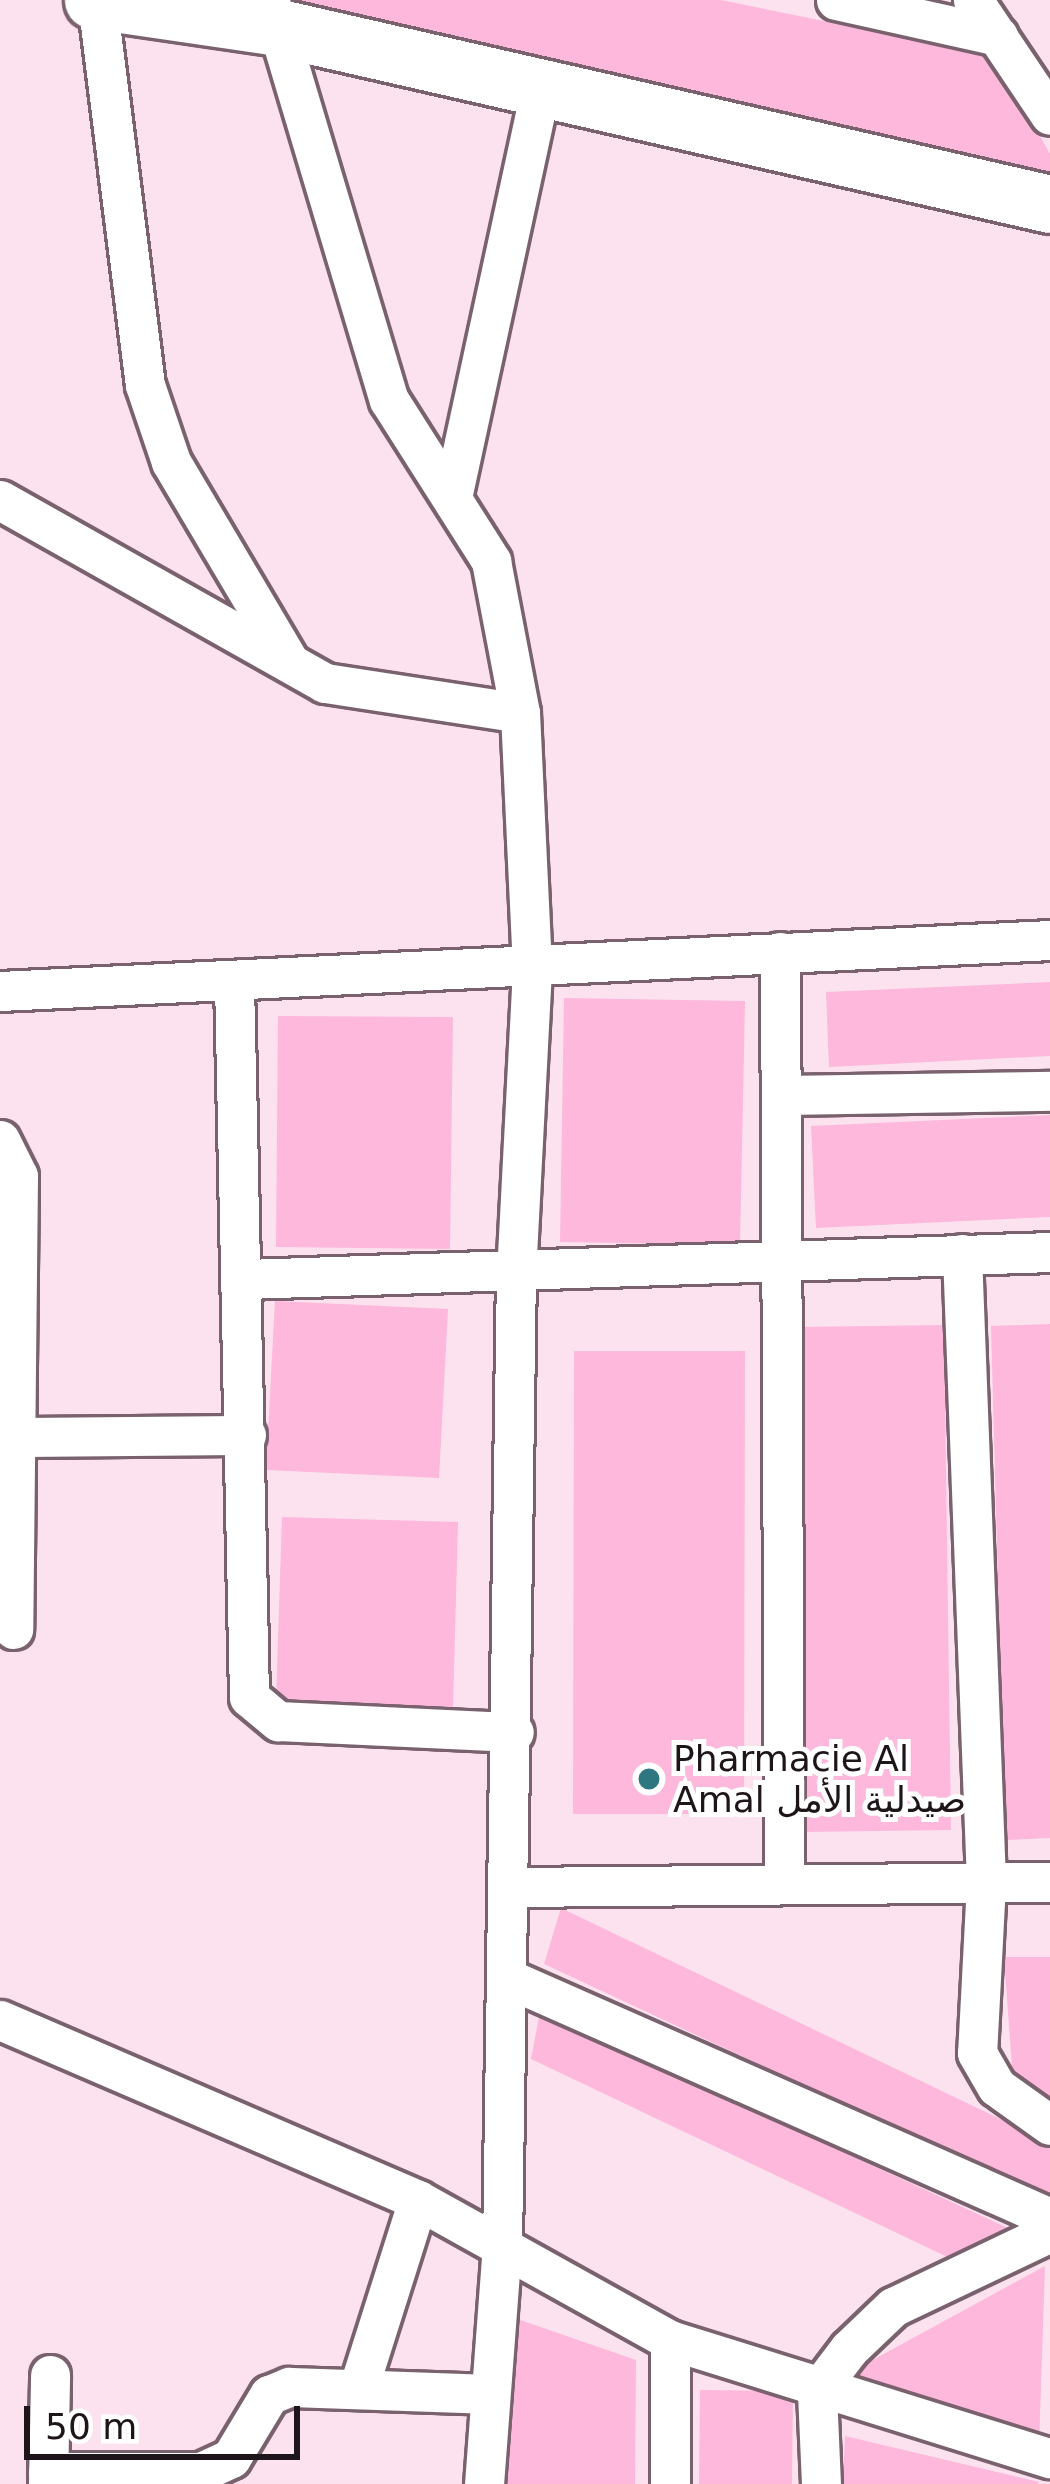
<!DOCTYPE html>
<meta charset="utf-8">
<style>
body{margin:0}
#map{position:relative;width:1050px;height:2484px;overflow:hidden;background:#fce2ef;font-family:"DejaVu Sans","Noto Sans Arabic",sans-serif}
div>[style]{position:absolute}
.building>*{inset:0;background:#fdb8dc}
.roads{filter:drop-shadow(3px 0 #79626e) drop-shadow(-3px 0 #79626e) drop-shadow(0 3px #79626e) drop-shadow(0 -3px #79626e)}
.street>*{height:39px;margin:-19.5px;padding:0 19.5px;transform-origin:19.5px;border-radius:19.5px;background:#fff}
.secondary>*{height:57px;margin:-28.5px;padding:0 28.5px;transform-origin:28.5px;border-radius:28.5px;background:#fff}
.dots>*{width:33px;height:33px;translate:-50% -50%;box-sizing:border-box;border:6px solid #fff;border-radius:50%}
span{translate:-50% -50%;white-space:nowrap;text-align:center;line-height:1.15;-webkit-text-stroke:10px #fff;paint-order:stroke}
.poi-label{font-size:36px;color:#1e151a}
.left{translate:0 -50%;text-align:left}
.scale{position:absolute;left:24px;top:2406px;width:276px;height:54px;box-sizing:border-box;border:6px solid #1e151a;border-top:0;padding-left:15px;font-size:36px;line-height:42px;white-space:nowrap;color:#1e151a;-webkit-text-stroke:9px #fff;paint-order:stroke}
</style>
<div id="map">
<div class="building">
<i style="clip-path:polygon(288px 0,721px 0,995px 56px,1050px 154px,1050px 175px,286px 15px)"></i>
<i style="clip-path:polygon(1050px 982px,1050px 1056px,829px 1067px,826px 992px)"></i>
<i style="clip-path:polygon(564px 998px,745px 1001px,740px 1245px,560px 1242px)"></i>
<i style="clip-path:polygon(278px 1016px,453px 1017px,450px 1249px,276px 1247px)"></i>
<i style="clip-path:polygon(1050px 1115px,1050px 1217px,816px 1228px,811px 1126px)"></i>
<i style="clip-path:polygon(275px 1301px,448px 1309px,439px 1478px,266px 1470px)"></i>
<i style="clip-path:polygon(1050px 1324px,1050px 1838px,1005px 1840px,991px 1326px)"></i>
<i style="clip-path:polygon(944px 1325px,951px 1830px,804px 1832px,797px 1327px)"></i>
<i style="clip-path:polygon(574px 1351px,745px 1351px,744px 1814px,573px 1814px)"></i>
<i style="clip-path:polygon(282px 1517px,458px 1522px,453px 1707px,276px 1702px)"></i>
<i style="clip-path:polygon(561px 1908px,1050px 2143px,1050px 2200px,544px 1964px)"></i>
<i style="clip-path:polygon(1004px 1957px,1050px 1957px,1050px 2100px,1013px 2080px)"></i>
<i style="clip-path:polygon(540px 2012px,1010px 2229px,962px 2264px,531px 2059px)"></i>
<i style="clip-path:polygon(1045px 2266px,1039px 2446px,836px 2380px)"></i>
<i style="clip-path:polygon(506px 2315px,636px 2360px,635px 2484px,504px 2484px)"></i>
<i style="clip-path:polygon(700px 2390px,793px 2391px,792px 2484px,699px 2484px)"></i>
<i style="clip-path:polygon(845px 2436px,1039px 2482px,1038px 2484px,843px 2484px)"></i>
</div>
<div class="roads">
<div class="street">
<i style="left:97px;top:0;width:388px;rotate:82.9deg"></i>
<i style="left:145px;top:385px;width:81px;rotate:71.3deg"></i>
<i style="left:171px;top:462px;width:228px;rotate:59.4deg"></i>
<i style="left:836px;top:0;width:166px;rotate:12.5deg"></i>
<i style="left:973px;top:0;width:138px;rotate:56.2deg"></i>
<i style="left:271px;top:5px;width:412px;rotate:73.4deg"></i>
<i style="left:389px;top:400px;width:191px;rotate:57.6deg"></i>
<i style="left:491px;top:561px;width:155px;rotate:79.2deg"></i>
<i style="left:520px;top:713px;width:256px;rotate:87.3deg"></i>
<i style="left:532px;top:969px;width:301px;rotate:93deg"></i>
<i style="left:516px;top:1270px;width:975px;rotate:90.82deg"></i>
<i style="left:502px;top:2245px;width:240px;rotate:94.3deg"></i>
<i style="left:453px;top:493px;width:413px;rotate:-77.8deg"></i>
<i style="left:0;top:500px;width:373px;rotate:29.4deg"></i>
<i style="left:325px;top:683px;width:197px;rotate:8.7deg"></i>
<i style="left:780px;top:952px;width:932px;rotate:89.75deg"></i>
<i style="left:234px;top:981px;width:716px;rotate:88.8deg"></i>
<i style="left:249px;top:1697px;width:38px;rotate:40deg"></i>
<i style="left:278px;top:1721px;width:236px;rotate:2.7deg"></i>
<i style="left:0;top:991px;width:1051px;rotate:-2.78deg"></i>
<i style="left:787px;top:1095px;width:263px;rotate:-0.9deg"></i>
<i style="left:0;top:1140px;width:40px;rotate:63.4deg"></i>
<i style="left:18px;top:1176px;width:453px;rotate:90.6deg"></i>
<i style="left:962px;top:1254px;width:629px;rotate:87.81deg"></i>
<i style="left:986px;top:1883px;width:170px;rotate:93deg"></i>
<i style="left:977px;top:2053px;width:39px;rotate:60deg"></i>
<i style="left:997px;top:2087px;width:65px;rotate:35.6deg"></i>
<i style="left:246px;top:1279px;width:804px;rotate:-1.92deg"></i>
<i style="left:11px;top:1437px;width:235px;rotate:-0.5deg"></i>
<i style="left:510px;top:1887px;width:540px;rotate:-0.53deg"></i>
<i style="left:507px;top:1978px;width:594px;rotate:23.84deg"></i>
<i style="left:0;top:2020px;width:455px;rotate:23.3deg"></i>
<i style="left:418px;top:2200px;width:288px;rotate:29.1deg"></i>
<i style="left:670px;top:2340px;width:398px;rotate:17.3deg"></i>
<i style="left:670px;top:2340px;width:144px;rotate:90deg"></i>
<i style="left:359px;top:2386px;width:195px;rotate:-72.4deg"></i>
<i style="left:48px;top:2472px;width:153px"></i>
<i style="left:201px;top:2472px;width:33px;rotate:-25deg"></i>
<i style="left:231px;top:2458px;width:74px;rotate:-58.9deg"></i>
<i style="left:269px;top:2395px;width:22px;rotate:-22deg"></i>
<i style="left:289px;top:2387px;width:197px;rotate:2deg"></i>
<i style="left:48px;top:2484px;width:109px;rotate:-88.9deg"></i>
<i style="left:821px;top:2484px;width:93px;rotate:-92.5deg"></i>
<i style="left:817px;top:2391px;width:53px;rotate:-52.7deg"></i>
<i style="left:849px;top:2349px;width:61px;rotate:-43.7deg"></i>
<i style="left:893px;top:2307px;width:174px;rotate:-25.5deg"></i>
</div>
<div class="secondary">
<i style="left:93px;top:0;width:180px;rotate:8.3deg"></i>
<i style="left:271px;top:26px;width:799px;rotate:12.87deg"></i>
</div>
</div>
<div class="dots">
<i style="left:649px;top:1779px;background:#2f7780"></i>
</div>
<div class="poi-label">
<span class="left" style="left:673px;top:1779px">Pharmacie Al<br>Amal صيدلية الأمل</span>
</div>
<div class="scale">50 m</div>
</div>
